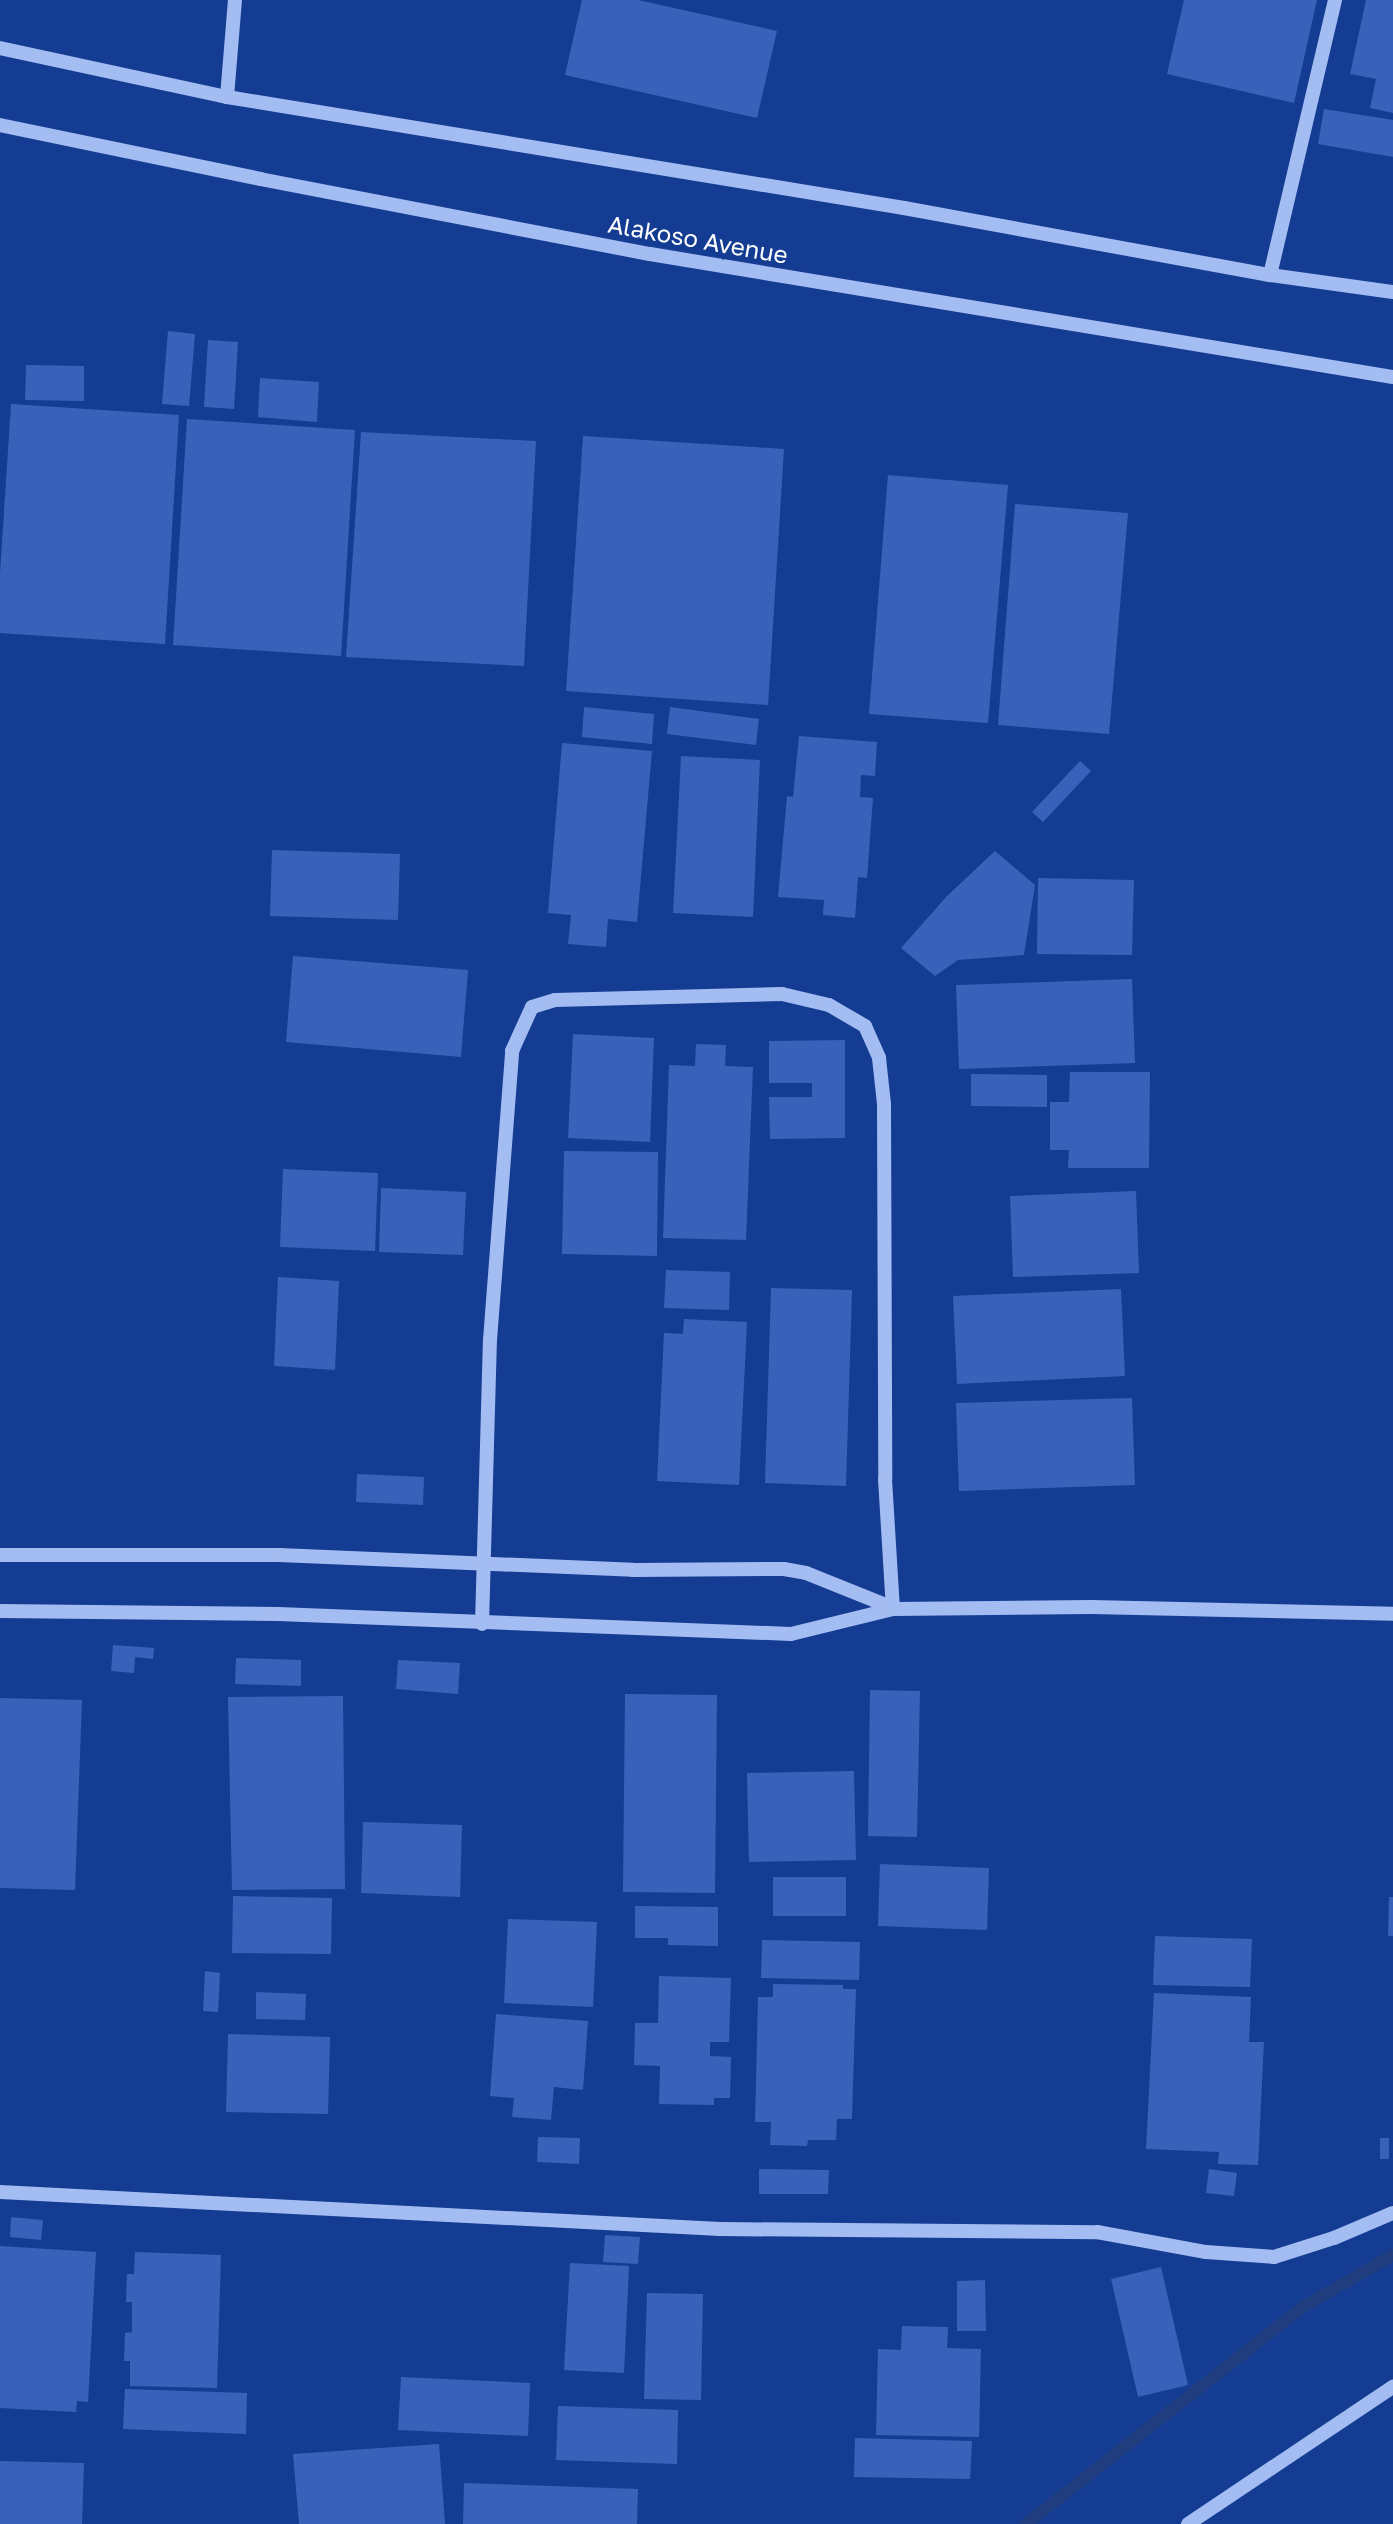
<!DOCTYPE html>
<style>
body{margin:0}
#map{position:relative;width:1393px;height:2524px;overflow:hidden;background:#143c93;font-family:"Golos Text",sans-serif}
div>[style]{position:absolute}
.stream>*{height:12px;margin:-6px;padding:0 6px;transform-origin:6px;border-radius:6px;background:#203e7f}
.building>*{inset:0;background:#3862ba}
.minor>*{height:14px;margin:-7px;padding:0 7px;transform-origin:7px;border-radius:7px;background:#a3bcf1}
span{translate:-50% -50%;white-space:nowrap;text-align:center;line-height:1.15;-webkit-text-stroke:7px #143c93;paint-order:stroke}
.street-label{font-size:24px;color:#fff}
</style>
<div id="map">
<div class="stream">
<i style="left:1026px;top:2524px;width:352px;rotate:-38.1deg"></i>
<i style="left:1303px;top:2307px;width:104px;rotate:-30deg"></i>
</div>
<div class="building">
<i style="clip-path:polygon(582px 0,638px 0,777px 31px,757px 118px,565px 75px)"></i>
<i style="clip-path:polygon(1184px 0,1317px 0,1294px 103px,1167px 74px)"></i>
<i style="clip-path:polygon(1366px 0,1393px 0,1393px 113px,1370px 108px,1376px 79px,1350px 74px)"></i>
<i style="clip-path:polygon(1324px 109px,1393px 120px,1393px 157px,1318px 144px)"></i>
<i style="clip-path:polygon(168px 331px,195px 334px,189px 406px,162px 404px)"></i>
<i style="clip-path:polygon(208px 340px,238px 342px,234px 409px,204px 407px)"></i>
<i style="clip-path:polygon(26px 365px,84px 366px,84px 401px,25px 400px)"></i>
<i style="clip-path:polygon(260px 378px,319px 382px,317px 422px,258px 417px)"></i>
<i style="clip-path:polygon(11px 404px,179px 415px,165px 644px,0 633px,0 574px)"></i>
<i style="clip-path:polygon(187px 419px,355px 430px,341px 656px,173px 645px)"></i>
<i style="clip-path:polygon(361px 432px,536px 441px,524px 666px,346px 657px)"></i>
<i style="clip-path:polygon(583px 436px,784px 449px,768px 705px,566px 691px)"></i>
<i style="clip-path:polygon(888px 475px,1008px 485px,988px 723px,869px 714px)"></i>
<i style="clip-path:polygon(1015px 504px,1128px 513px,1109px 734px,998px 725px)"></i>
<i style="clip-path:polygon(584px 707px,654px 714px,652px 744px,582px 737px)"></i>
<i style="clip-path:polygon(670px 707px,759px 719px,756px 745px,667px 734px)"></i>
<i style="clip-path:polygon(799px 736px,877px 742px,875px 776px,861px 775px,860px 797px,873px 798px,867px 878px,858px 877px,855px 918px,823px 915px,824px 900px,778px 897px,787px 796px,793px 797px)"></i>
<i style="clip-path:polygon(562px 743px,652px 751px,637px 922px,608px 919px,606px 947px,568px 944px,571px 915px,548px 913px)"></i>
<i style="clip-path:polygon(681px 756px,760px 760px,753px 917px,673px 913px)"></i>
<i style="clip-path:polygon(1080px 761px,1091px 771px,1043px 822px,1032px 812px)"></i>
<i style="clip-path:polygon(272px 850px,400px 854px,398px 920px,270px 916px)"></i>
<i style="clip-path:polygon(995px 851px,1035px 885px,1024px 955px,958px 960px,935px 976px,901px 948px,947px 896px)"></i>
<i style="clip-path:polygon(1038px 878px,1134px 880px,1132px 955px,1037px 954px)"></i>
<i style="clip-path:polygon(293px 956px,468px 970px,461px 1057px,286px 1042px)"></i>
<i style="clip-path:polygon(1132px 979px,1135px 1063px,959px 1069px,956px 985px)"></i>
<i style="clip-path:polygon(573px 1034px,654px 1038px,650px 1142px,568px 1138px)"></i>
<i style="clip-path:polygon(845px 1040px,845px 1138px,770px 1139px,769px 1097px,812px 1097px,812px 1083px,769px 1083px,769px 1041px)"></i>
<i style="clip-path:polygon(696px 1044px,726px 1045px,725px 1066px,753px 1067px,746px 1240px,663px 1238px,669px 1065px,695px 1066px)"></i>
<i style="clip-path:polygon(1070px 1072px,1150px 1072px,1149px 1168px,1068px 1168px,1069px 1150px,1050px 1150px,1050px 1102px,1069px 1102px)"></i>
<i style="clip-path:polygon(971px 1074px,1047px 1075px,1047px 1107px,971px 1106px)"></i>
<i style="clip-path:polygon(564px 1151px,658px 1152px,657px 1256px,562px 1254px)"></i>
<i style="clip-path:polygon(283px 1169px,378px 1173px,375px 1251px,280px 1247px)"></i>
<i style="clip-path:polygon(381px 1188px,466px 1192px,463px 1255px,379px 1252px)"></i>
<i style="clip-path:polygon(1136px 1191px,1139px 1273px,1013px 1277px,1010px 1196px)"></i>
<i style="clip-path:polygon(666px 1270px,730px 1272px,729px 1310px,664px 1308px)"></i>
<i style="clip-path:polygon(278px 1277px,339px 1281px,335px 1370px,274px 1366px)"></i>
<i style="clip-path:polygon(771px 1288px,852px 1290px,846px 1486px,765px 1483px)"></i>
<i style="clip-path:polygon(1121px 1289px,1125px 1376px,957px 1384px,953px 1296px)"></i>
<i style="clip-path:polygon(684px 1319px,747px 1322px,739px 1485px,657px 1481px,664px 1333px,683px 1334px)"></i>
<i style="clip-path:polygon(1132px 1398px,1135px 1485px,959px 1491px,956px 1403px)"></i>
<i style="clip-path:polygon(357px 1474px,424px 1477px,423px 1505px,356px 1502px)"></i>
<i style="clip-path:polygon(113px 1645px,154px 1648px,153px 1659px,135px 1657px,134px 1673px,111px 1671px)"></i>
<i style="clip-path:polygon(236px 1658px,301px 1660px,301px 1686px,235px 1684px)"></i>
<i style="clip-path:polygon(398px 1660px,460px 1663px,458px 1694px,396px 1689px)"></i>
<i style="clip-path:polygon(870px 1690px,920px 1691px,917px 1837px,868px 1836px)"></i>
<i style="clip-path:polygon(625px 1694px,717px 1695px,715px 1893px,623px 1892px)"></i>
<i style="clip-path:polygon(343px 1696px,345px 1889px,232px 1890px,228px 1697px)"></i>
<i style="clip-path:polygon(0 1698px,82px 1700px,75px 1890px,0 1888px)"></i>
<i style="clip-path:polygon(854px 1771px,856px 1860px,749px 1862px,747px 1773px)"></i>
<i style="clip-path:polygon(363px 1822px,462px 1825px,460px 1897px,361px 1893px)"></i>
<i style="clip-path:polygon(880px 1864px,989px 1868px,987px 1930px,878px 1926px)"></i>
<i style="clip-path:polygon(773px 1877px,846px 1877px,846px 1916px,773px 1916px)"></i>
<i style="clip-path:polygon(233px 1896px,332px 1898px,331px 1954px,232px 1953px)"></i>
<i style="clip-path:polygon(1389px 1897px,1393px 1897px,1393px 1936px,1388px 1936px)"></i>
<i style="clip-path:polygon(635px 1906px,718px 1907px,718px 1946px,668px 1945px,668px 1938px,635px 1938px)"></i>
<i style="clip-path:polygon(508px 1919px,597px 1922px,593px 2007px,504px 2003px)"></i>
<i style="clip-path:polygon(1155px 1936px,1252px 1939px,1250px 1987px,1153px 1985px)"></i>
<i style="clip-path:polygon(762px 1940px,860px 1942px,859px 1980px,761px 1978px)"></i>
<i style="clip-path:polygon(205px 1971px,220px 1973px,218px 2012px,203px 2011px)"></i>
<i style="clip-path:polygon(659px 1976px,731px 1978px,729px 2042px,710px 2042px,710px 2056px,731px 2057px,730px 2098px,714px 2098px,714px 2105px,659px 2104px,660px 2066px,634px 2065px,635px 2023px,658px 2023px)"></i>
<i style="clip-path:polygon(773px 1984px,843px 1985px,843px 1989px,856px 1989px,852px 2119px,837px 2119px,836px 2140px,808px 2140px,807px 2146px,770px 2145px,771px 2122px,755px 2122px,758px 1997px,773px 1997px)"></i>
<i style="clip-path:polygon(256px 1992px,306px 1994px,305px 2020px,256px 2019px)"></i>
<i style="clip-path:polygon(1154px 1993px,1251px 1997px,1249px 2042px,1264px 2042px,1258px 2165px,1218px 2164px,1219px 2152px,1146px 2149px)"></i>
<i style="clip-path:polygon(496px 2014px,588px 2021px,583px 2090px,554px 2087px,551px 2120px,512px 2117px,514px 2098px,490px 2096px)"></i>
<i style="clip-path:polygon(228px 2034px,330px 2037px,328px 2114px,226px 2112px)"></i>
<i style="clip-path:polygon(538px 2137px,580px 2138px,579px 2164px,537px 2162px)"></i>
<i style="clip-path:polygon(1380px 2138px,1389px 2138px,1389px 2159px,1380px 2159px)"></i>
<i style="clip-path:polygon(759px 2169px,829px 2170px,828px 2194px,759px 2194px)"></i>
<i style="clip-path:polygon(1209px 2169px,1237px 2173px,1234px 2196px,1206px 2193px)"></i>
<i style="clip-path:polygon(11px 2217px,43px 2220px,41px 2240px,10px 2237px)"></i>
<i style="clip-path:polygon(605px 2235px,640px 2237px,638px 2264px,603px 2262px)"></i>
<i style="clip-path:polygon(0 2246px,96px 2252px,88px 2402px,77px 2401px,76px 2412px,0 2408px)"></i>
<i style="clip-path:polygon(135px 2252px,221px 2255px,217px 2388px,130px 2386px,130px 2361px,124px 2361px,125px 2333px,132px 2332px,132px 2302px,126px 2302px,127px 2274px,134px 2274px)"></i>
<i style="clip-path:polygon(570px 2263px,629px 2266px,624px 2373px,564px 2370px)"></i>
<i style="clip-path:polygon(1161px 2267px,1188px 2385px,1138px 2397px,1111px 2279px)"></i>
<i style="clip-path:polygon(985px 2280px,986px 2331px,957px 2331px,957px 2281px)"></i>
<i style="clip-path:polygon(647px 2293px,703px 2294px,701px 2400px,644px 2399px)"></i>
<i style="clip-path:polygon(902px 2326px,948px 2327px,947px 2348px,981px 2349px,979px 2437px,876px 2435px,878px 2349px,901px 2350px)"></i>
<i style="clip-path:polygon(401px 2377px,530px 2383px,528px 2436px,398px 2430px)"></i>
<i style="clip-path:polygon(125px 2389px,247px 2393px,246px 2434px,123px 2429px)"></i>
<i style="clip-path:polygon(558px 2406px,678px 2410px,677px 2464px,556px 2460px)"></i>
<i style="clip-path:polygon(855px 2438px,972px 2441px,970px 2479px,854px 2477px)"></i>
<i style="clip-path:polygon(439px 2444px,445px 2524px,299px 2524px,293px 2454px)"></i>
<i style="clip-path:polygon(0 2461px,84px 2463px,82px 2524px,0 2524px)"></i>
<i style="clip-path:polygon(464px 2483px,638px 2489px,637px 2524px,463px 2524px)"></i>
</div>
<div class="minor">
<i style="left:0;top:48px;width:232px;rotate:12.2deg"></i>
<i style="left:227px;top:97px;width:686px;rotate:9.31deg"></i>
<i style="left:904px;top:208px;width:372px;rotate:10.4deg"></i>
<i style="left:1270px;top:275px;width:124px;rotate:7.9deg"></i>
<i style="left:227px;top:97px;width:97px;rotate:-85.3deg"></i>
<i style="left:0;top:125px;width:266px;rotate:11.7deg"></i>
<i style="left:260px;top:179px;width:397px;rotate:10.9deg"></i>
<i style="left:650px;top:254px;width:753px;rotate:9.4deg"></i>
<i style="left:1270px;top:275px;width:283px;rotate:-76.7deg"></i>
<i style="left:0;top:1555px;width:279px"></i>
<i style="left:279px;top:1555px;width:354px;rotate:2.4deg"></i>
<i style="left:633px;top:1570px;width:151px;rotate:-0.4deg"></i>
<i style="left:784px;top:1569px;width:22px;rotate:10deg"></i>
<i style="left:806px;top:1573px;width:94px;rotate:21.9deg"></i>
<i style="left:0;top:1611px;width:278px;rotate:0.6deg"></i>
<i style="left:278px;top:1614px;width:513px;rotate:2.23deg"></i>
<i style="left:791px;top:1634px;width:105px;rotate:-13.8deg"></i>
<i style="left:893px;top:1609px;width:198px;rotate:-0.6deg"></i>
<i style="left:1091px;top:1607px;width:302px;rotate:1.3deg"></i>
<i style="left:482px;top:1624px;width:284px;rotate:-88.4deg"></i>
<i style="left:490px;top:1340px;width:290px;rotate:-85.6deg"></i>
<i style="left:512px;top:1051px;width:48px;rotate:-65.6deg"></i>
<i style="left:532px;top:1007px;width:24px;rotate:-17deg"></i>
<i style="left:555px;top:1000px;width:227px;rotate:-1.5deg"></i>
<i style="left:782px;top:994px;width:48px;rotate:13.2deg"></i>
<i style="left:829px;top:1005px;width:42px;rotate:30.3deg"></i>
<i style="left:865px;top:1026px;width:35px;rotate:66deg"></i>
<i style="left:879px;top:1058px;width:46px;rotate:83.8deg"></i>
<i style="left:884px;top:1104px;width:375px;rotate:89.8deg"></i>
<i style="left:885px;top:1479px;width:130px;rotate:86.5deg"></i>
<i style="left:0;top:2192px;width:721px;rotate:2.94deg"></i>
<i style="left:720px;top:2229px;width:377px;rotate:0.5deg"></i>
<i style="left:1097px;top:2232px;width:111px;rotate:10.4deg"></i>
<i style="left:1206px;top:2252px;width:68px;rotate:4.2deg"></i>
<i style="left:1274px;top:2257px;width:63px;rotate:-17.6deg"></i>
<i style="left:1334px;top:2238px;width:64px;rotate:-23deg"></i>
<i style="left:1188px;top:2524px;width:247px;rotate:-33.8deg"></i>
</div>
<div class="street-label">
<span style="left:698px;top:239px;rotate:10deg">Alakoso Avenue</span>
</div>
</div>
